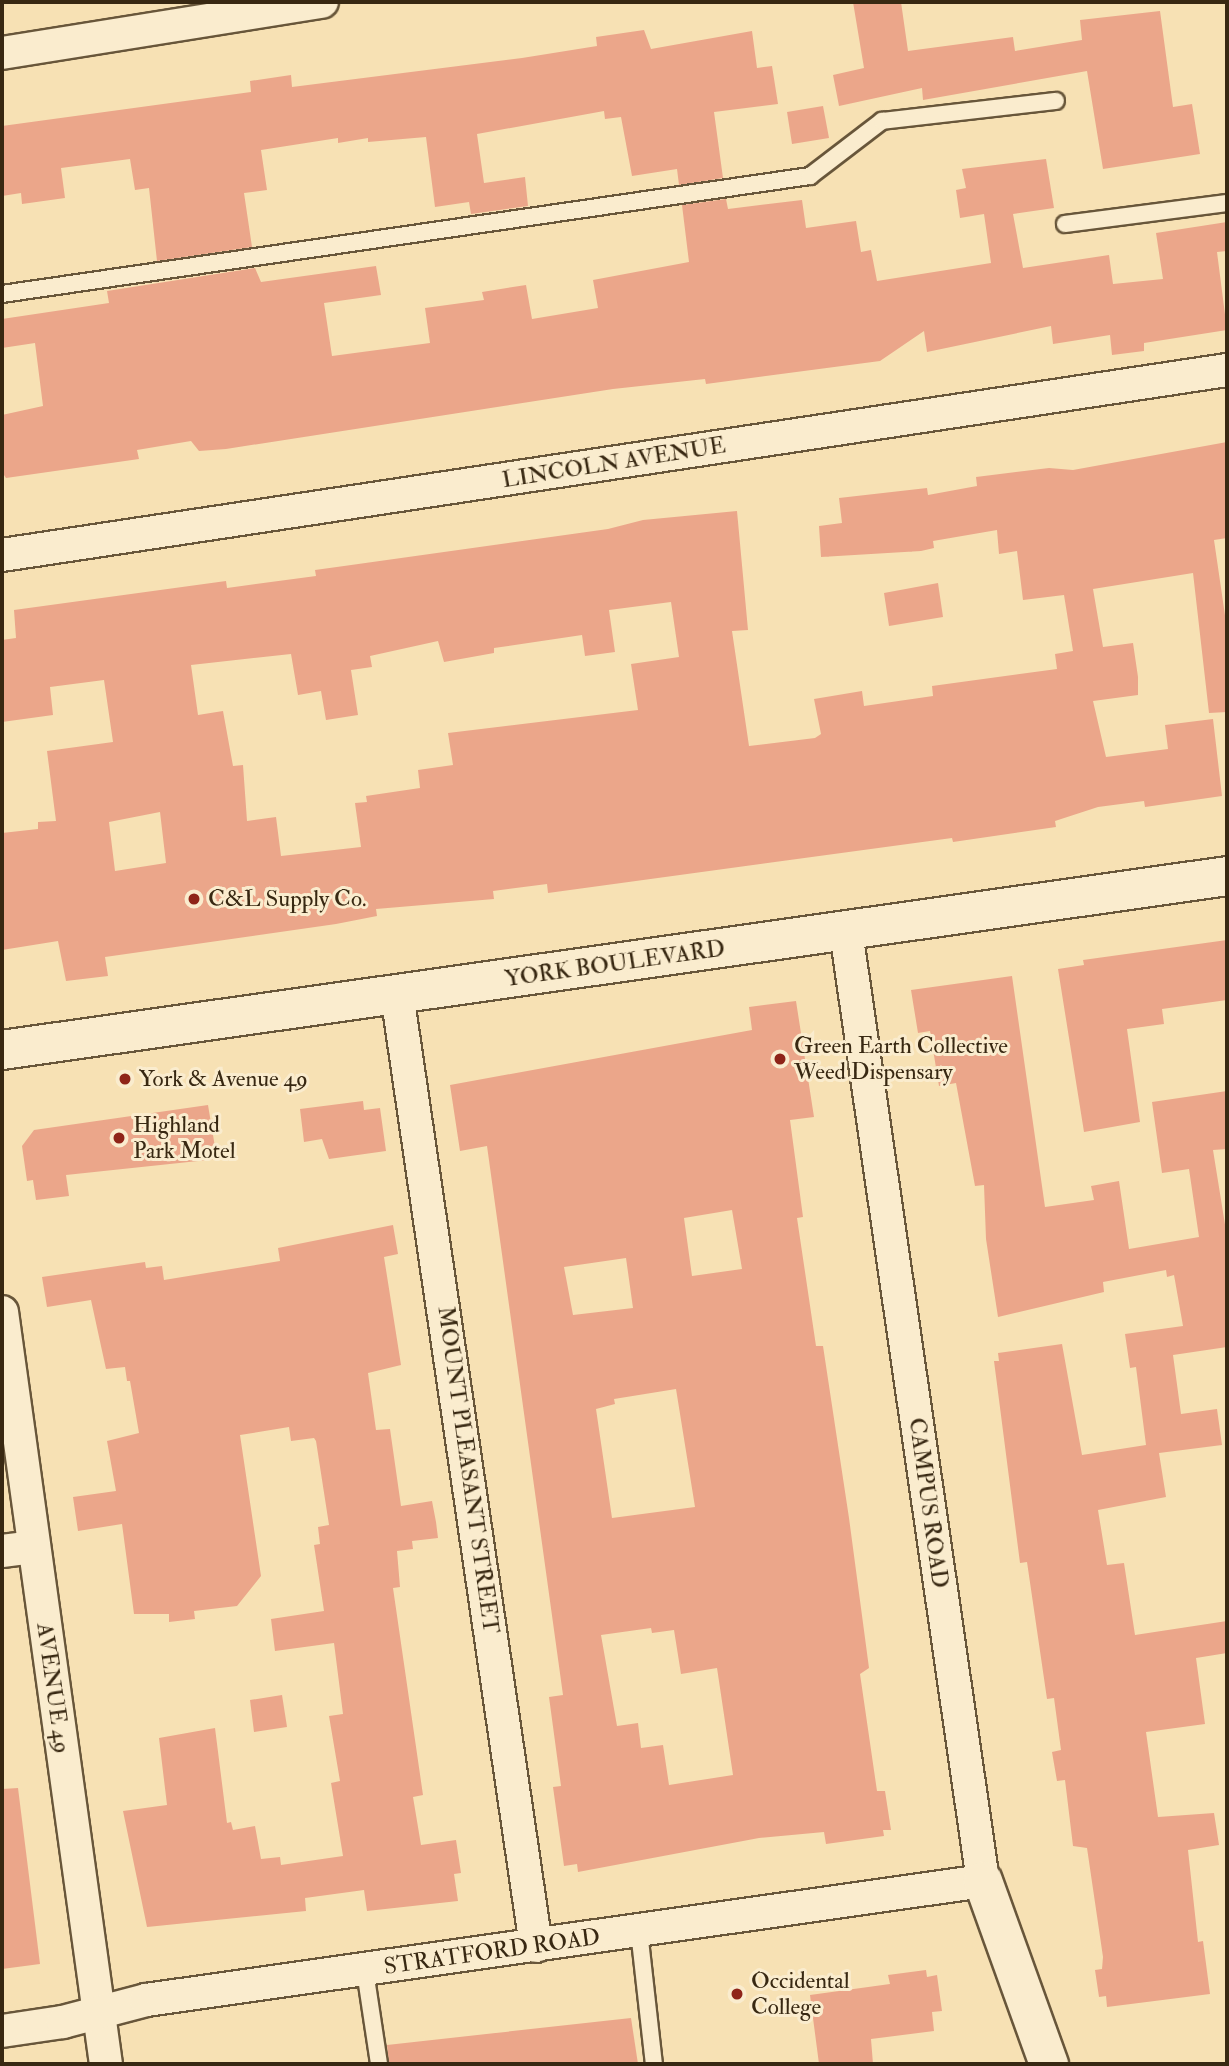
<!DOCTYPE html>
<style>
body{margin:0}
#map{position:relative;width:1229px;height:2066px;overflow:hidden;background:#f7e1b4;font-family:"IM FELL Double Pica",serif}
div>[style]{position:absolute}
.building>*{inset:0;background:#eba68a}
.roads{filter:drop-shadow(2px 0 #68563a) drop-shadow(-2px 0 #68563a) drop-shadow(0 2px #68563a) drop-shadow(0 -2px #68563a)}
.lane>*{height:16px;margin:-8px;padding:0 8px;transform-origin:8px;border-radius:8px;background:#faecce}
.street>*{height:32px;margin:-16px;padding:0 16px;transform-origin:16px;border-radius:16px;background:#faecce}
.secondary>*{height:38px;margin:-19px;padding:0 19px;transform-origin:19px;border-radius:19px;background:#faecce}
.dots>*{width:19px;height:19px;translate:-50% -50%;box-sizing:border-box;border:4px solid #faecce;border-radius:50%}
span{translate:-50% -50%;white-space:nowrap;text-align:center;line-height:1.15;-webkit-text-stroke:6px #faecce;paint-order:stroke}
.street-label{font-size:23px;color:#382812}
.poi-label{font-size:23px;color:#382812}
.left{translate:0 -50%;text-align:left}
.frame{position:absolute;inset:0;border:4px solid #382812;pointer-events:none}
</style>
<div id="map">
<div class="building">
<i style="clip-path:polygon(853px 2px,901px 2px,908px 51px,1013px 37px,1015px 51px,1082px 40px,1080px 20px,1160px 11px,1173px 107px,1192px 104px,1200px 154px,1103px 169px,1087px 71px,923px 100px,922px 88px,839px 106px,833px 75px,864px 68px)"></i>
<i style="clip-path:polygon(644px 30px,651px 49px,752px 31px,757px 68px,772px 66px,778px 104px,714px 112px,723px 178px,679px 185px,677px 169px,632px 176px,621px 117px,605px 119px,604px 111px,477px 134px,484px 183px,525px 177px,528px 206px,471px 214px,469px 202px,435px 207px,426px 137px,368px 142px,368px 138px,338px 143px,338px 138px,261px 150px,267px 190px,244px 193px,252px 247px,157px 261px,149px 188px,135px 190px,130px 159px,61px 168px,65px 198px,22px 204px,21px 193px,2px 196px,2px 126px,251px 92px,250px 81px,291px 75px,292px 87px,522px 58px,597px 46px,596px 37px)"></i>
<i style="clip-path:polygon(823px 106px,829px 138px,792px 144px,787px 112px)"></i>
<i style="clip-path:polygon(1046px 159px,1054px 208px,1013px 214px,1023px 268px,1109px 255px,1113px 284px,1163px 279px,1156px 233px,1227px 222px,1227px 251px,1217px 252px,1227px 330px,1144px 343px,1144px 351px,1112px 355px,1110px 335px,1053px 344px,1051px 326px,927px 352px,924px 331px,880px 361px,706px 384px,705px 379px,613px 389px,226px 449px,199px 451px,191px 441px,137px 450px,139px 459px,6px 478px,2px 472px,2px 415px,43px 406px,35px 343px,2px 348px,2px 319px,109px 303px,107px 291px,255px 268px,261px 282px,376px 266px,381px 295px,324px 303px,332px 356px,430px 343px,425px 308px,484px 300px,482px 292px,526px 285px,532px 319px,598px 308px,593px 280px,689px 262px,682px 205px,726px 199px,728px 209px,802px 200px,806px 228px,856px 221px,861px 252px,871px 250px,877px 281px,991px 263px,984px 214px,960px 218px,956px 190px,966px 188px,962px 169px)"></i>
<i style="clip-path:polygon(evenodd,1227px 442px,1227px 538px,1214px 540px,1227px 629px,1227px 712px,1209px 713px,1193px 573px,1093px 589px,1103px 647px,1133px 643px,1138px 677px,1138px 695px,1093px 701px,1106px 757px,1168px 749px,1165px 725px,1213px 719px,1222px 796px,1145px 807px,1144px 801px,1098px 807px,1055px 821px,1056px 827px,953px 842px,952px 838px,548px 893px,547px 884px,493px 891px,494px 899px,376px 909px,377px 916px,336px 924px,105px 957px,108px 976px,66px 981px,58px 941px,2px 950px,2px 833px,38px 829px,38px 822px,56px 821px,47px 751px,113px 742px,104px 680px,50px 687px,53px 715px,2px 722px,2px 640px,16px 638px,14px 610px,226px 581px,227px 588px,316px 576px,315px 570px,344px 566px,608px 529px,643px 520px,737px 511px,748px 630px,732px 631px,749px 746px,815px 738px,821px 734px,814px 699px,862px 691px,864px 706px,933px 696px,932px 686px,1057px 669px,1055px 654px,1073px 651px,1064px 595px,1023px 600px,1017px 551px,999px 554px,997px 530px,933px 541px,934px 548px,921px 551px,821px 557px,819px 526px,842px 523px,839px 498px,927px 488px,928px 495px,977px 486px,976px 477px,1049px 468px,1073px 470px,1227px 442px,671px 602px,679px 657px,631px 664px,638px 710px,448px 733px,453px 765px,418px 770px,420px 788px,366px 796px,367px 802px,355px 803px,361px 847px,281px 856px,276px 817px,247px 821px,243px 765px,233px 766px,223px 711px,198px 715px,191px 665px,291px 654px,298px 695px,321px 691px,326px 720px,358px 715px,351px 670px,372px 667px,370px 656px,438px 641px,444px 662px,494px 653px,494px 648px,582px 635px,585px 656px,615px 652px,609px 610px,671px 602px,1227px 442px,160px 812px,166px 863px,115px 871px,109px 822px,160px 812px)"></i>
<i style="clip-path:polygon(938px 583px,943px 617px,889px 626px,884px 593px)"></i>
<i style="clip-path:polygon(1227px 940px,1227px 1000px,1162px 1009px,1164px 1024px,1127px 1029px,1140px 1122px,1084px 1132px,1058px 969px,1084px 965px,1083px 960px)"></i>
<i style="clip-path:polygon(1012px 976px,1045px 1207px,1094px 1200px,1091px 1186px,1119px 1181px,1129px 1249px,1199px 1237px,1189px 1169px,1162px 1173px,1152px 1102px,1227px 1091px,1227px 1149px,1213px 1150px,1227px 1237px,1227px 1347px,1173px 1355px,1181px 1414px,1217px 1409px,1222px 1445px,1159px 1453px,1166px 1497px,1098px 1510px,1107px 1565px,1124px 1563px,1135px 1635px,1227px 1621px,1227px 1653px,1196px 1658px,1205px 1724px,1146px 1732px,1158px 1817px,1214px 1813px,1219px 1845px,1188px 1850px,1198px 1942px,1203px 1941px,1210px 1994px,1107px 2007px,1106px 1996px,1099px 1997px,1095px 1970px,1102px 1969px,1103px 1957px,1087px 1848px,1073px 1846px,1065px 1780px,1057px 1781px,1052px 1752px,1061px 1750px,1054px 1698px,1047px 1699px,1027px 1562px,1020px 1563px,994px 1361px,999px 1361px,998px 1353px,1062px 1344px,1082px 1455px,1146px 1445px,1136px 1367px,1130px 1368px,1125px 1334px,1183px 1326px,1174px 1275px,1167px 1277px,1166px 1270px,1103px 1282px,1104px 1292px,998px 1317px,986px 1239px,984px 1185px,975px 1186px,956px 1083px,939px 1086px,930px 1031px,918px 1033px,911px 990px)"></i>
<i style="clip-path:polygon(evenodd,796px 1001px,814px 1117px,790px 1120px,803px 1217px,797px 1218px,816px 1346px,823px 1346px,849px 1518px,869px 1668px,860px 1674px,877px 1791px,885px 1791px,891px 1830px,883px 1830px,884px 1836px,826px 1844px,824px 1832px,759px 1838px,578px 1872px,577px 1864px,564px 1866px,553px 1787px,561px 1786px,549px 1697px,563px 1695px,487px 1146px,460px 1151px,450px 1085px,752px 1030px,749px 1007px,796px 1001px,732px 1210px,742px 1269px,692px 1276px,684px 1218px,732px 1210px,796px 1001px,626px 1258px,633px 1308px,573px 1315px,564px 1267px,626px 1258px,796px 1001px,676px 1389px,695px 1507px,612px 1518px,596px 1409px,615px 1404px,614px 1399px,676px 1389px,796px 1001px,651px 1628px,652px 1633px,674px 1630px,681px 1674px,717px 1668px,733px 1775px,669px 1785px,663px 1745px,641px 1748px,638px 1723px,617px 1726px,601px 1635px,651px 1628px)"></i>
<i style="clip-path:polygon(363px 1101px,364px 1110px,380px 1108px,386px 1151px,329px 1159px,322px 1139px,304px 1142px,300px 1109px)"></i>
<i style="clip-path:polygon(208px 1105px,217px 1159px,66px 1175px,69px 1196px,36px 1200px,33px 1180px,27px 1181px,22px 1146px,34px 1130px)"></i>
<i style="clip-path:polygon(393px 1225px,398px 1254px,384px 1257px,401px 1365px,368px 1373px,376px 1430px,390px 1429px,401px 1506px,432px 1501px,436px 1522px,438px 1538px,412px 1541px,413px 1549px,397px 1551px,400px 1587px,393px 1588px,423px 1795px,413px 1797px,421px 1845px,456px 1840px,461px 1873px,454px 1874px,458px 1901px,367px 1911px,364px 1890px,305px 1898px,306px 1911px,147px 1927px,123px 1811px,167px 1805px,159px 1738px,215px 1728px,227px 1823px,231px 1822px,233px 1830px,255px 1826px,261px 1859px,280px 1857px,281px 1865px,343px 1856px,331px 1783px,340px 1781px,329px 1716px,343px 1714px,334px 1643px,275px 1651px,271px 1619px,324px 1611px,314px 1545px,320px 1544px,318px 1527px,329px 1525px,316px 1441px,314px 1438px,291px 1441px,289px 1427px,240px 1435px,261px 1576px,237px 1606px,194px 1611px,195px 1619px,169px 1622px,169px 1614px,134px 1614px,122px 1524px,78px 1531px,73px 1497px,116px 1491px,107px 1441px,139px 1433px,130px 1381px,127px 1381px,125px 1367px,106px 1369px,91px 1300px,47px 1307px,42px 1277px,145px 1262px,146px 1268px,162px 1266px,164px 1280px,280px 1261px,278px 1248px)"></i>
<i style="clip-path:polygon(282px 1695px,287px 1727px,254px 1732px,250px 1700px)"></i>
<i style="clip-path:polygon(18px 1788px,40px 1964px,2px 1969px,2px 1789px)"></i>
<i style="clip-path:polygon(926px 1970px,927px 1977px,937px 1975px,942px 2011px,932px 2012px,934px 2031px,871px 2039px,873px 2064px,819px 2064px,810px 1995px,890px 1984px,888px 1975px)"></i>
<i style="clip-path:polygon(631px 2018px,638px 2064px,389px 2064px,387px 2045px)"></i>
</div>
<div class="roads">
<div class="lane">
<i style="left:1065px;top:224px;width:163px;rotate:-7.4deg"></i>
<i style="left:2px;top:294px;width:817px;rotate:-8.31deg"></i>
<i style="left:810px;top:176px;width:91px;rotate:-37.4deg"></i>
<i style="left:882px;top:121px;width:175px;rotate:-6.6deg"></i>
<i style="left:639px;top:1931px;width:134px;rotate:83.6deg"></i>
<i style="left:365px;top:1971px;width:94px;rotate:81.4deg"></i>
</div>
<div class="street">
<i style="left:2px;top:53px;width:324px;rotate:-9.1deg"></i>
<i style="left:2px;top:555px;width:1239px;rotate:-8.59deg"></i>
<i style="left:397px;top:994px;width:962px;rotate:81.69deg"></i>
<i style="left:2px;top:1312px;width:759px;rotate:82.13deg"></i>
<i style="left:2px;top:1551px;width:31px;rotate:-7deg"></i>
<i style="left:2px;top:2031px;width:62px;rotate:-8.4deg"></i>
<i style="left:63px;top:2022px;width:86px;rotate:-14.8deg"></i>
<i style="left:146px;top:2000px;width:845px;rotate:-8.09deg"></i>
<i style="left:983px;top:1881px;width:959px;rotate:-98.21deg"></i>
</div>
<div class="secondary">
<i style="left:2px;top:1050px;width:1237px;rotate:-8.08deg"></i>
<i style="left:983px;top:1881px;width:195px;rotate:70.2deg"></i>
</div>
</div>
<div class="dots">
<i style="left:194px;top:899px;background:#8f2418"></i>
<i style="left:780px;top:1059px;background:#8f2418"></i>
<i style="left:125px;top:1079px;background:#8f2418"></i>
<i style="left:119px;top:1138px;background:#8f2418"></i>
<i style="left:737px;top:1994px;background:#8f2418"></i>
</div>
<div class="street-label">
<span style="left:614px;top:463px;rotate:-9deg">LINCOLN AVENUE</span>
<span style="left:615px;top:964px;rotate:-8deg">YORK BOULEVARD</span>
<span style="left:468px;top:1470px;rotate:82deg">MOUNT PLEASANT STREET</span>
<span style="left:928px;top:1503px;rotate:82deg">CAMPUS ROAD</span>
<span style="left:53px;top:1688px;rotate:82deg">AVENUE 49</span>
<span style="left:492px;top:1952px;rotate:-8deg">STRATFORD ROAD</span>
</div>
<div class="poi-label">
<span class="left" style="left:208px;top:899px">C&amp;L Supply Co.</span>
<span class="left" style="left:794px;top:1059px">Green Earth Collective<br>Weed Dispensary</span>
<span class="left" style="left:139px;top:1079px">York &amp; Avenue 49</span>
<span class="left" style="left:133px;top:1138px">Highland<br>Park Motel</span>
<span class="left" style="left:751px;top:1994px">Occidental<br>College</span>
</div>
<div class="frame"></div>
</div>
